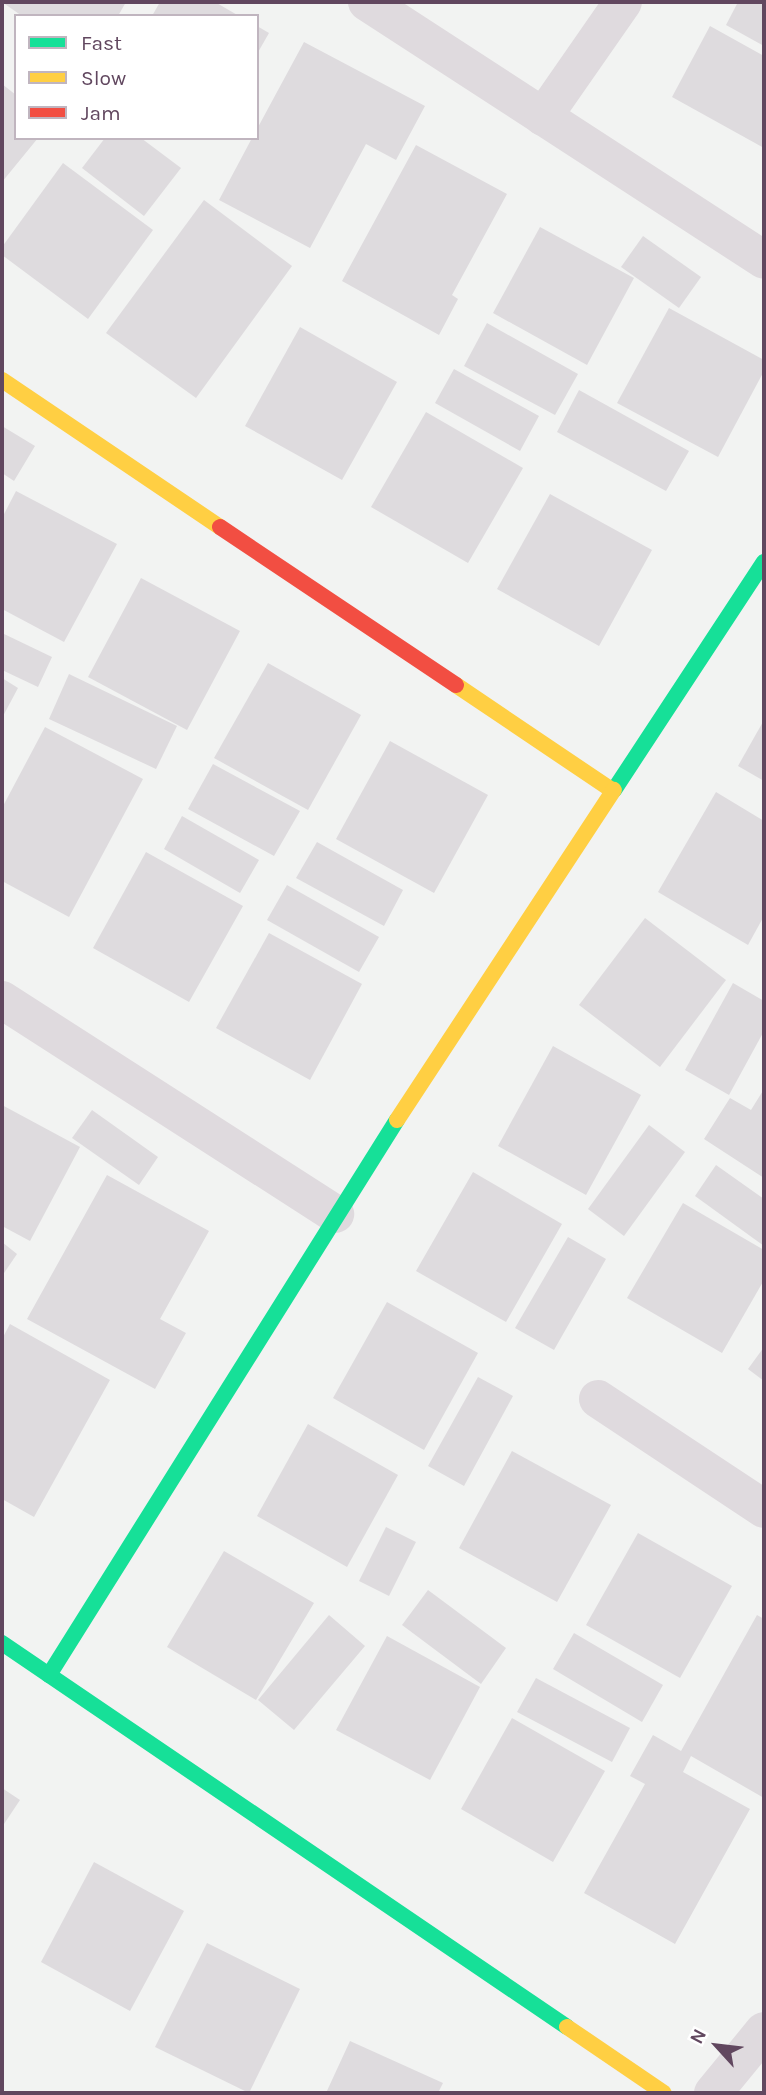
<!DOCTYPE html>
<style>
body{margin:0}
#map{position:relative;width:766px;height:2095px;overflow:hidden;background:#f2f3f2;font-family:Karla,sans-serif}
div>[style]{position:absolute}
.building>*{inset:0;background:#dedbde}
.street>*{height:38px;margin:-19px;padding:0 19px;transform-origin:19px;border-radius:19px;background:#dfdade}
.fast>*{height:16px;margin:-8px;padding:0 8px;transform-origin:8px;border-radius:8px;background:#16e098}
.slow>*{height:16px;margin:-8px;padding:0 8px;transform-origin:8px;border-radius:8px;background:#ffcf43}
.jam>*{height:16px;margin:-8px;padding:0 8px;transform-origin:8px;border-radius:8px;background:#f24e42}
span{translate:-50% -50%;white-space:nowrap;text-align:center;line-height:1.15;-webkit-text-stroke:6px #fff;paint-order:stroke}
.frame{position:absolute;inset:0;border:4px solid #61475f;pointer-events:none}
.legend{position:absolute;left:14px;top:14px;width:245px;height:126px;box-sizing:border-box;background:#fff;border:2px solid #c0b5bf;margin:0;padding:9px 12px;list-style:none;font-size:21px;color:#61475f}
.legend li{display:flex;align-items:center;gap:14px;height:35px}
.legend b{width:35px;border:2px solid #c0b5bf}
.north{position:absolute;left:682px;top:2011px;width:70px;height:70px;-webkit-text-stroke:5px #fff;paint-order:stroke;rotate:297deg;font-size:19px;font-weight:700;line-height:28px;text-align:center;color:#61475f}
.north::after{content:'';display:block;margin:auto;width:24px;height:32px;background:#61475f;clip-path:polygon(50% 0,100% 100%,50% 72%,0 100%)}
</style>
<div id="map">
<div class="building">
<i style="clip-path:polygon(2px 2px,126px 2px,118px 16px,22px 16px)"></i>
<i style="clip-path:polygon(160px 2px,215px 2px,239px 16px,152px 16px)"></i>
<i style="clip-path:polygon(738px 2px,764px 2px,764px 46px,726px 25px)"></i>
<i style="clip-path:polygon(257px 26px,269px 33px,257px 54px)"></i>
<i style="clip-path:polygon(710px 26px,764px 56px,764px 148px,672px 97px)"></i>
<i style="clip-path:polygon(304px 42px,425px 106px,396px 160px,366px 144px,310px 248px,219px 200px,252px 138px,257px 138px,257px 129px)"></i>
<i style="clip-path:polygon(2px 84px,16px 95px,16px 138px,38px 138px,2px 182px)"></i>
<i style="clip-path:polygon(105px 138px,141px 138px,181px 168px,144px 216px,82px 168px)"></i>
<i style="clip-path:polygon(416px 145px,507px 194px,452px 295px,458px 299px,439px 335px,342px 281px)"></i>
<i style="clip-path:polygon(63px 163px,153px 230px,88px 319px,2px 255px,2px 247px)"></i>
<i style="clip-path:polygon(204px 200px,292px 266px,196px 398px,106px 333px)"></i>
<i style="clip-path:polygon(540px 227px,634px 278px,587px 365px,493px 313px)"></i>
<i style="clip-path:polygon(643px 236px,701px 277px,679px 308px,621px 267px)"></i>
<i style="clip-path:polygon(669px 308px,764px 360px,764px 371px,718px 457px,617px 403px)"></i>
<i style="clip-path:polygon(487px 323px,578px 374px,555px 415px,464px 366px)"></i>
<i style="clip-path:polygon(300px 327px,397px 382px,342px 480px,245px 426px)"></i>
<i style="clip-path:polygon(454px 369px,539px 416px,520px 451px,435px 403px)"></i>
<i style="clip-path:polygon(579px 390px,689px 451px,666px 491px,557px 432px)"></i>
<i style="clip-path:polygon(426px 412px,523px 468px,468px 563px,371px 507px)"></i>
<i style="clip-path:polygon(2px 426px,35px 446px,14px 481px,2px 473px)"></i>
<i style="clip-path:polygon(16px 491px,117px 544px,64px 642px,2px 609px,2px 518px)"></i>
<i style="clip-path:polygon(550px 494px,652px 550px,599px 646px,497px 589px)"></i>
<i style="clip-path:polygon(141px 578px,240px 631px,187px 730px,88px 677px)"></i>
<i style="clip-path:polygon(2px 633px,52px 657px,38px 687px,2px 670px)"></i>
<i style="clip-path:polygon(268px 663px,361px 715px,308px 810px,214px 758px)"></i>
<i style="clip-path:polygon(69px 674px,177px 726px,156px 769px,49px 719px)"></i>
<i style="clip-path:polygon(2px 678px,18px 688px,2px 718px)"></i>
<i style="clip-path:polygon(764px 720px,764px 781px,738px 766px)"></i>
<i style="clip-path:polygon(45px 727px,143px 779px,69px 917px,2px 881px,2px 808px)"></i>
<i style="clip-path:polygon(390px 741px,488px 795px,434px 893px,336px 839px)"></i>
<i style="clip-path:polygon(213px 764px,300px 811px,274px 856px,188px 809px)"></i>
<i style="clip-path:polygon(716px 792px,764px 821px,764px 916px,748px 945px,658px 892px)"></i>
<i style="clip-path:polygon(182px 816px,259px 860px,240px 893px,164px 849px)"></i>
<i style="clip-path:polygon(317px 842px,403px 890px,384px 926px,296px 878px)"></i>
<i style="clip-path:polygon(146px 852px,243px 906px,189px 1002px,93px 948px)"></i>
<i style="clip-path:polygon(287px 885px,379px 937px,359px 972px,267px 920px)"></i>
<i style="clip-path:polygon(645px 918px,726px 980px,660px 1067px,579px 1005px)"></i>
<i style="clip-path:polygon(269px 933px,362px 984px,310px 1080px,216px 1028px)"></i>
<i style="clip-path:polygon(733px 983px,764px 1001px,764px 1031px,729px 1095px,685px 1070px)"></i>
<i style="clip-path:polygon(553px 1046px,641px 1095px,586px 1195px,498px 1146px)"></i>
<i style="clip-path:polygon(764px 1089px,764px 1178px,704px 1139px,730px 1098px,751px 1110px)"></i>
<i style="clip-path:polygon(2px 1105px,80px 1147px,30px 1241px,2px 1226px)"></i>
<i style="clip-path:polygon(92px 1110px,158px 1157px,139px 1185px,72px 1138px)"></i>
<i style="clip-path:polygon(649px 1125px,685px 1152px,624px 1236px,588px 1209px)"></i>
<i style="clip-path:polygon(716px 1165px,764px 1199px,764px 1246px,695px 1196px)"></i>
<i style="clip-path:polygon(473px 1172px,562px 1224px,506px 1322px,416px 1271px)"></i>
<i style="clip-path:polygon(107px 1175px,209px 1231px,160px 1319px,186px 1333px,155px 1389px,27px 1319px)"></i>
<i style="clip-path:polygon(683px 1203px,764px 1250px,764px 1280px,722px 1353px,627px 1298px)"></i>
<i style="clip-path:polygon(568px 1237px,606px 1259px,554px 1350px,515px 1328px)"></i>
<i style="clip-path:polygon(2px 1242px,17px 1254px,2px 1276px)"></i>
<i style="clip-path:polygon(387px 1302px,478px 1353px,424px 1450px,333px 1398px)"></i>
<i style="clip-path:polygon(10px 1324px,110px 1380px,34px 1517px,2px 1499px,2px 1339px)"></i>
<i style="clip-path:polygon(764px 1347px,764px 1381px,748px 1369px)"></i>
<i style="clip-path:polygon(478px 1377px,513px 1396px,464px 1486px,428px 1466px)"></i>
<i style="clip-path:polygon(308px 1424px,398px 1475px,347px 1567px,257px 1516px)"></i>
<i style="clip-path:polygon(512px 1451px,611px 1505px,557px 1602px,459px 1548px)"></i>
<i style="clip-path:polygon(386px 1527px,416px 1542px,389px 1596px,359px 1581px)"></i>
<i style="clip-path:polygon(638px 1533px,732px 1586px,680px 1678px,586px 1625px)"></i>
<i style="clip-path:polygon(224px 1551px,314px 1603px,256px 1700px,167px 1647px)"></i>
<i style="clip-path:polygon(428px 1590px,506px 1648px,481px 1684px,402px 1625px)"></i>
<i style="clip-path:polygon(329px 1615px,365px 1646px,294px 1730px,258px 1700px)"></i>
<i style="clip-path:polygon(757px 1615px,764px 1619px,764px 1798px,691px 1756px,683px 1772px,750px 1809px,675px 1944px,584px 1893px,645px 1784px,630px 1776px,653px 1735px,681px 1751px)"></i>
<i style="clip-path:polygon(574px 1633px,663px 1685px,642px 1722px,553px 1669px)"></i>
<i style="clip-path:polygon(387px 1636px,480px 1687px,430px 1780px,336px 1730px)"></i>
<i style="clip-path:polygon(536px 1678px,630px 1728px,612px 1762px,517px 1712px)"></i>
<i style="clip-path:polygon(512px 1718px,605px 1771px,553px 1862px,461px 1809px)"></i>
<i style="clip-path:polygon(2px 1788px,20px 1800px,2px 1827px)"></i>
<i style="clip-path:polygon(94px 1862px,184px 1911px,130px 2011px,41px 1962px)"></i>
<i style="clip-path:polygon(207px 1943px,300px 1989px,249px 2093px,155px 2047px)"></i>
<i style="clip-path:polygon(350px 2041px,443px 2083px,438px 2093px,326px 2093px)"></i>
</div>
<div class="street">
<i style="left:367px;top:2px;width:473px;rotate:33deg"></i>
<i style="left:543px;top:117px;width:140px;rotate:-55.2deg"></i>
<i style="left:2px;top:1000px;width:396px;rotate:32.7deg"></i>
<i style="left:598px;top:1399px;width:199px;rotate:33.5deg"></i>
<i style="left:713px;top:2093px;width:80px;rotate:-50.6deg"></i>
</div>
<div class="fast">
<i style="left:614px;top:790px;width:273px;rotate:-56.7deg"></i>
<i style="left:2px;top:1643px;width:683px;rotate:34.2deg"></i>
<i style="left:49px;top:1675px;width:655px;rotate:-57.91deg"></i>
</div>
<div class="slow">
<i style="left:2px;top:380px;width:263px;rotate:34deg"></i>
<i style="left:456px;top:685px;width:189px;rotate:34deg"></i>
<i style="left:397px;top:1120px;width:395px;rotate:-56.7deg"></i>
<i style="left:567px;top:2027px;width:117px;rotate:34.2deg"></i>
</div>
<div class="jam">
<i style="left:220px;top:527px;width:284px;rotate:33.8deg"></i>
</div>
<div class="frame"></div>
<ul class="legend">
<li><b style="height:9px;background:#16e098"></b>Fast</li>
<li><b style="height:9px;background:#ffcf43"></b>Slow</li>
<li><b style="height:9px;background:#f24e42"></b>Jam</li>
</ul>
<div class="north">N</div>
</div>
